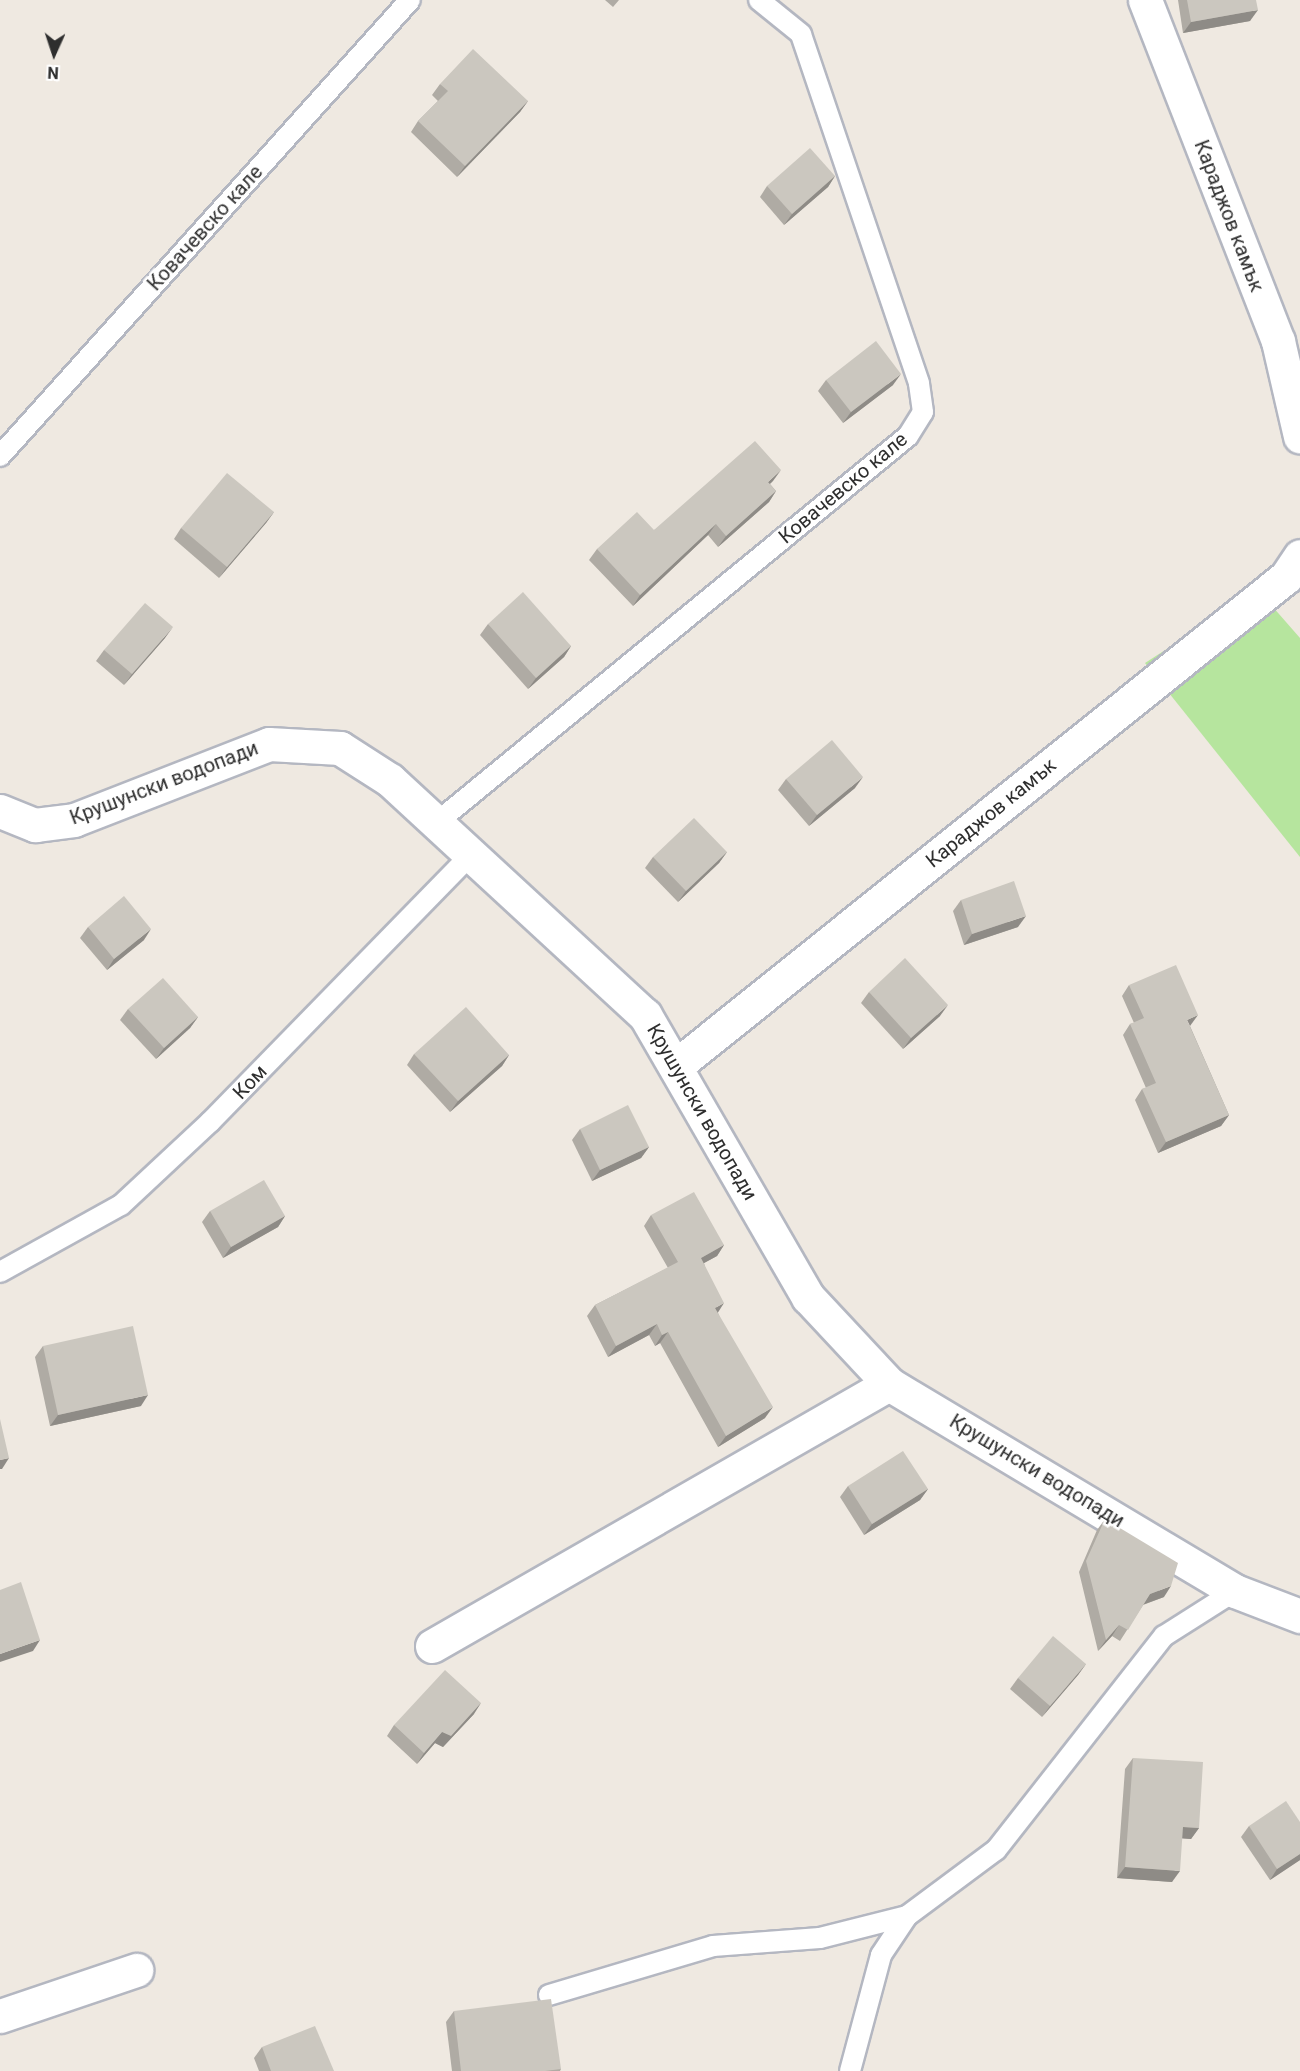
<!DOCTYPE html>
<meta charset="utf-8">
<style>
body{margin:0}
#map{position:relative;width:1300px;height:2071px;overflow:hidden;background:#efe9e1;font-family:Roboto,sans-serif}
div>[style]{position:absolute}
.green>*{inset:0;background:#b6e59e}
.roads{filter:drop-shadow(2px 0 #b4b7c1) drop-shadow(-2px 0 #b4b7c1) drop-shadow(0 2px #b4b7c1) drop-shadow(0 -2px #b4b7c1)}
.service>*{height:20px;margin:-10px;padding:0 10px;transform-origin:10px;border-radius:10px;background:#fff}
.minor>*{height:33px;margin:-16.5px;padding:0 16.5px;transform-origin:16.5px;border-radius:16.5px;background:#fff}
.wall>*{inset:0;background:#afaba4}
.shaded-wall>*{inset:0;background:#8e8b86}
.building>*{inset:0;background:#cbc7bf}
span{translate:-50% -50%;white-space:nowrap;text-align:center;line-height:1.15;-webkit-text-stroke:5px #fff;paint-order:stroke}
.street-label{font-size:20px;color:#2e2e2e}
.north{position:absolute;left:24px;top:24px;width:60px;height:60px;-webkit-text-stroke:4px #fff;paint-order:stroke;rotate:183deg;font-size:16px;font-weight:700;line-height:24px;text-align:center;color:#2e2e2e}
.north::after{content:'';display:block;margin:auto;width:21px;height:27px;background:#2e2e2e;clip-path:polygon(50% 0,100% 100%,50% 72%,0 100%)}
</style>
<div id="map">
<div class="green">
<i style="clip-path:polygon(1258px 590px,1300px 638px,1300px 857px,1145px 663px)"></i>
</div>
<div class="roads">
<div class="service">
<i style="left:0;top:456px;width:613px;rotate:-48.04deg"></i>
<i style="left:436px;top:823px;width:610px;rotate:-39.35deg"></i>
<i style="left:908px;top:436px;width:28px;rotate:-58deg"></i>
<i style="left:923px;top:412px;width:29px;rotate:-98deg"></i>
<i style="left:919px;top:383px;width:368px;rotate:-108.7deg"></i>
<i style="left:801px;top:34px;width:54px;rotate:-141deg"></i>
<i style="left:0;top:1272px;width:138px;rotate:-29deg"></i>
<i style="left:121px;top:1205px;width:122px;rotate:-43deg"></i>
<i style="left:210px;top:1122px;width:373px;rotate:-45.7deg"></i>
<i style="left:549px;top:1995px;width:171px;rotate:-16.6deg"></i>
<i style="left:713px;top:1946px;width:107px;rotate:-4.3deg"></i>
<i style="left:820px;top:1938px;width:90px;rotate:-14.2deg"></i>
<i style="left:907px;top:1916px;width:111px;rotate:-36.6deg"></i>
<i style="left:996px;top:1850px;width:272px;rotate:-51.9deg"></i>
<i style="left:1164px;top:1636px;width:84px;rotate:-32.4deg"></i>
<i style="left:850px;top:2071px;width:120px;rotate:-75deg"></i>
<i style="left:881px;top:1955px;width:47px;rotate:-56.3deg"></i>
</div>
<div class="minor">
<i style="left:1145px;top:0;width:366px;rotate:68.7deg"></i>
<i style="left:1278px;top:341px;width:98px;rotate:77deg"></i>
<i style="left:0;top:811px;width:38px;rotate:22deg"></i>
<i style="left:35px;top:825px;width:39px;rotate:-7deg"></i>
<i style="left:74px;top:820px;width:209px;rotate:-21.3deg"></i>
<i style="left:269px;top:744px;width:71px;rotate:3.2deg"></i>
<i style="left:340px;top:748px;width:59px;rotate:32.6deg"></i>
<i style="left:390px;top:780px;width:347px;rotate:42.7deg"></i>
<i style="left:645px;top:1015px;width:326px;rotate:60deg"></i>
<i style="left:808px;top:1297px;width:119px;rotate:47deg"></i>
<i style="left:889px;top:1384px;width:403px;rotate:30.9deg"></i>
<i style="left:1235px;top:1591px;width:70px;rotate:21deg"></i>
<i style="left:677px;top:1065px;width:780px;rotate:-38.71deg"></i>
<i style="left:1286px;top:577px;width:25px;rotate:-56deg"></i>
<i style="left:432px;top:1646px;width:527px;rotate:-29.83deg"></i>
<i style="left:0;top:2016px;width:144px;rotate:-18.7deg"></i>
</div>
</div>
<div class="wall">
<i style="clip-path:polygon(605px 0,619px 0,613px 7px)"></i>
<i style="clip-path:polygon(1178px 0,1256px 0,1250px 21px,1183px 33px)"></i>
<i style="clip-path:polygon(440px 84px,528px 101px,520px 112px,457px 177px,411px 132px,418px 121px,438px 101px,432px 95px)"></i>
<i style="clip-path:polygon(835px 176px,828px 187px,784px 225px,760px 197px,767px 186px)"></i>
<i style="clip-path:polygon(826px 380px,893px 385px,843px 423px,818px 391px)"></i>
<i style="clip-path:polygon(773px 481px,770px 484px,776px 491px,769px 502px,718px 547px,708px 535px,633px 606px,589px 560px,597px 549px,654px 530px)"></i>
<i style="clip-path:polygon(274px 512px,266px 523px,219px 578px,174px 539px,181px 528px)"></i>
<i style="clip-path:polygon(488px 624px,571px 646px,564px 657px,528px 689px,480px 635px)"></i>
<i style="clip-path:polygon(165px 638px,124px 685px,96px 661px,104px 650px)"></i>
<i style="clip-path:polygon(786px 779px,855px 788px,809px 826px,778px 790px)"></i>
<i style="clip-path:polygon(727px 852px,719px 863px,678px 902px,645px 868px,653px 857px)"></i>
<i style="clip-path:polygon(961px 900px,1018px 927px,964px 945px,953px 911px)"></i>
<i style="clip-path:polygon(88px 927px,144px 940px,107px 970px,80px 938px)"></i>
<i style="clip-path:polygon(1129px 985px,1190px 1026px,1229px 1115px,1221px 1126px,1158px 1153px,1135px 1100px,1142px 1089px,1146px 1088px,1123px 1035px,1130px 1024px,1134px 1023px,1122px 996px)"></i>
<i style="clip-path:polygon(869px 992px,940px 1016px,903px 1049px,861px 1003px)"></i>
<i style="clip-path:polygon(128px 1009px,198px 1017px,190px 1028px,156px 1059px,120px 1020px)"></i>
<i style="clip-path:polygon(414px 1054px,509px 1055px,502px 1066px,450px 1112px,407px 1065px)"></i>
<i style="clip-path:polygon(580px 1129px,649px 1147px,641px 1158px,592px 1181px,572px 1140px)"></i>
<i style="clip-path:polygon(210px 1211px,285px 1216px,278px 1227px,223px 1258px,202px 1222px)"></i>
<i style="clip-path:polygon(651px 1215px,724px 1245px,717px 1256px,704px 1263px,718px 1313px,765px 1418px,718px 1447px,660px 1343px,655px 1346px,649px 1335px,608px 1357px,587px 1316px,595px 1305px,668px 1268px,644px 1226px)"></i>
<i style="clip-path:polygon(43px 1346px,141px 1406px,50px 1426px,35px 1357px)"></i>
<i style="clip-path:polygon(848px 1486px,928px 1489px,920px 1500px,864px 1535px,840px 1497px)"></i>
<i style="clip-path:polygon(1105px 1519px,1164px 1597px,1143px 1605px,1120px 1641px,1112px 1636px,1098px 1651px,1079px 1572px,1097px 1530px)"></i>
<i style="clip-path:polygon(1086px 1664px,1078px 1675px,1042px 1717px,1010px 1689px,1018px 1678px)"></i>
<i style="clip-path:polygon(474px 1714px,443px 1747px,435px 1743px,417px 1764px,387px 1736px,394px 1725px)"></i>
<i style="clip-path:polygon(1133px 1758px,1199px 1828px,1191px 1839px,1182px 1838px,1172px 1882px,1117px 1878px,1125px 1769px)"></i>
<i style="clip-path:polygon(1300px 1822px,1300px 1860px,1270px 1880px,1241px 1837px,1249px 1826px)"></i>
<i style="clip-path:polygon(454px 2011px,561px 2069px,560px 2071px,452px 2071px,446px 2022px)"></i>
<i style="clip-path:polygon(262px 2047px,334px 2071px,259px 2071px,254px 2058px)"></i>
</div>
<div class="shaded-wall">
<i style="clip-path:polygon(1258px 10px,1250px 21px,1183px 33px,1191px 22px)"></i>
<i style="clip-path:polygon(528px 101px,520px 112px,457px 177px,465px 166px)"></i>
<i style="clip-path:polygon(835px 176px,828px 187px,784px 225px,792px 214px)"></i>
<i style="clip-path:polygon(901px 374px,893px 385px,843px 423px,851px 412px)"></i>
<i style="clip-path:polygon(781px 470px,773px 481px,760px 492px,768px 482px)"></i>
<i style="clip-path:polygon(776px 491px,769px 502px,718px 547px,726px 536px)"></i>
<i style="clip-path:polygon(274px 512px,266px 523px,219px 578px,227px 567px)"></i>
<i style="clip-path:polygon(716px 524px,708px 535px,633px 606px,640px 595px)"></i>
<i style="clip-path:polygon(173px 627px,165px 638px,124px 685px,132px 674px)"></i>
<i style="clip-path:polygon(571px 646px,564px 657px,528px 689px,536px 678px)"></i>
<i style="clip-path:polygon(863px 777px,855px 788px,809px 826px,817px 815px)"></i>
<i style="clip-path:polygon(727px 852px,719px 863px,678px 902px,686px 891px)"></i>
<i style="clip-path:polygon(1026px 916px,1018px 927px,964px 945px,972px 934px)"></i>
<i style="clip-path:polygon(151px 929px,144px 940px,107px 970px,114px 959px)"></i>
<i style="clip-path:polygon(948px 1005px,940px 1016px,903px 1049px,911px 1038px)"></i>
<i style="clip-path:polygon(1198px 1015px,1190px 1026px,1187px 1020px)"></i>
<i style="clip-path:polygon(198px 1017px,190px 1028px,156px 1059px,164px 1048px)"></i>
<i style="clip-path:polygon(509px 1055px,502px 1066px,450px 1112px,458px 1101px)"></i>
<i style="clip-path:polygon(1229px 1115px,1221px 1126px,1158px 1153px,1166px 1142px)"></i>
<i style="clip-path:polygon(649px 1147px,641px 1158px,592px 1181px,600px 1170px)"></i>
<i style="clip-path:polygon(285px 1216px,278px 1227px,223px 1258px,231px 1247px)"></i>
<i style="clip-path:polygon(724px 1245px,717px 1256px,693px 1269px,701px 1258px)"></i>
<i style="clip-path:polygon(724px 1303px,717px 1314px,715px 1308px)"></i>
<i style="clip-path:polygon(657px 1324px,649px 1335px,608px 1357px,616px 1346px)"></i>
<i style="clip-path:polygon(668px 1332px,660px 1343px,655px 1346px,662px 1335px)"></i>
<i style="clip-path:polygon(148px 1395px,141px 1406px,50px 1426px,58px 1415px)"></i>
<i style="clip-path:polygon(773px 1407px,765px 1418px,718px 1447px,726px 1436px)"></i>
<i style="clip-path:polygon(9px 1458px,2px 1469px,0 1469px,0 1460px)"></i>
<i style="clip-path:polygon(928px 1489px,920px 1500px,864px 1535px,872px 1524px)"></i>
<i style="clip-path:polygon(1171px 1586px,1164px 1597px,1142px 1605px,1150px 1594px)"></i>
<i style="clip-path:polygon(1119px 1625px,1112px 1636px,1098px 1651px,1106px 1640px)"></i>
<i style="clip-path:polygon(40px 1640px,33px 1651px,0 1662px,0 1654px)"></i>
<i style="clip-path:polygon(1086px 1664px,1078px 1675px,1042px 1717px,1050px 1706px)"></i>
<i style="clip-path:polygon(481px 1703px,474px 1714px,443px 1747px,435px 1743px,417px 1764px,424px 1753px,442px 1732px)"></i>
<i style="clip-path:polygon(1183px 1827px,1199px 1828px,1191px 1839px,1175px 1838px)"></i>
<i style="clip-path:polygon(1300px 1854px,1300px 1860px,1270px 1880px,1277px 1869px)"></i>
<i style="clip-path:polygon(1125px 1867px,1180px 1871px,1172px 1882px,1117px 1878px)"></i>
</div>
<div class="building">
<i style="clip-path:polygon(1187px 0,1256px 0,1258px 10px,1191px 22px)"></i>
<i style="clip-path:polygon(473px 49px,528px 101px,465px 166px,418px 121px,448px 91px,440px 84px)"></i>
<i style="clip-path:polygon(810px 148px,835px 176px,792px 214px,767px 186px)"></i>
<i style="clip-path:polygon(876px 341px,901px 374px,851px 412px,826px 380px)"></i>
<i style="clip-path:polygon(755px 441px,781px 470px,768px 482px,776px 491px,726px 536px,716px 524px,640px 595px,597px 549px,637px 512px,654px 530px)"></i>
<i style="clip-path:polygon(227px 473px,274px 512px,227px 567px,181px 528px)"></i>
<i style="clip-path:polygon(523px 592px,571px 646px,536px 678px,488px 624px)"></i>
<i style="clip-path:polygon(145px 603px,173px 627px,132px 674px,104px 650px)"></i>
<i style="clip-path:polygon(832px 740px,863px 777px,817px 815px,786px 779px)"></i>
<i style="clip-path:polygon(694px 818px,727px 852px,686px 891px,653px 857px)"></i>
<i style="clip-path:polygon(1014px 881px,1026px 916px,972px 934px,961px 900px)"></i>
<i style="clip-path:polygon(124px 896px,151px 929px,114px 959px,88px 927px)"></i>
<i style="clip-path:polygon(905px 958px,948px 1005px,911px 1038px,869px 992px)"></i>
<i style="clip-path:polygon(1176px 965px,1198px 1015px,1187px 1020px,1229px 1115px,1166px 1142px,1142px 1089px,1156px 1083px,1130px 1024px,1144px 1018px,1129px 985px)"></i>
<i style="clip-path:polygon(163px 978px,198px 1017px,164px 1048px,128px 1009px)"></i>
<i style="clip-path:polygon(466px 1007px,509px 1055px,458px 1101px,414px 1054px)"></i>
<i style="clip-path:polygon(628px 1105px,649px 1147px,600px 1170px,580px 1129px)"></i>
<i style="clip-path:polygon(264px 1180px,285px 1216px,231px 1247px,210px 1211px)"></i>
<i style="clip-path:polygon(694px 1192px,724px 1245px,701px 1258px,724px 1303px,715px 1308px,773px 1407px,726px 1436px,668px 1332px,662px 1335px,657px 1324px,616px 1346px,595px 1305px,678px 1262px,651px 1215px)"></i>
<i style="clip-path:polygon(133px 1326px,148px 1395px,58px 1415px,43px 1346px)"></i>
<i style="clip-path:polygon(0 1419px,9px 1458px,0 1460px)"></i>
<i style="clip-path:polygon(903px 1451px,928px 1489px,872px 1524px,848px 1486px)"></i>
<i style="clip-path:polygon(1105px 1519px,1178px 1563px,1171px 1586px,1150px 1594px,1128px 1630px,1119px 1625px,1106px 1640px,1086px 1561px)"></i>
<i style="clip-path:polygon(21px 1582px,40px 1640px,0 1654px,0 1590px)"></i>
<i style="clip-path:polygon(1053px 1636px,1086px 1664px,1050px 1706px,1018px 1678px)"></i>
<i style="clip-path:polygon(445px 1670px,481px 1703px,451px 1736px,442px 1732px,424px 1753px,394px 1725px)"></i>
<i style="clip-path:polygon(1133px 1758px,1203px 1762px,1199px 1828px,1183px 1827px,1180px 1871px,1125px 1867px)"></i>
<i style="clip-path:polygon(1286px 1801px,1300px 1822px,1300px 1854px,1277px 1869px,1249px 1826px)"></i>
<i style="clip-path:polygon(551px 1999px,561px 2069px,545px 2071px,461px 2071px,454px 2011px)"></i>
<i style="clip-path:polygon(315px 2026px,334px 2071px,271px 2071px,262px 2047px)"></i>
</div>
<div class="street-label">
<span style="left:1229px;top:216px;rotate:69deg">Караджов камък</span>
<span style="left:205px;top:228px;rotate:-48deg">Ковачевско кале</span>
<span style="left:843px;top:488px;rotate:-40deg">Ковачевско кале</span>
<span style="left:164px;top:783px;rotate:-21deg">Крушунски водопади</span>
<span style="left:991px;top:813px;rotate:-39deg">Караджов камък</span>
<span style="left:250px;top:1082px;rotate:-46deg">Ком</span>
<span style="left:702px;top:1112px;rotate:60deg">Крушунски водопади</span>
<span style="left:1037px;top:1471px;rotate:31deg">Крушунски водопади</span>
</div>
<div class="north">N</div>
</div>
